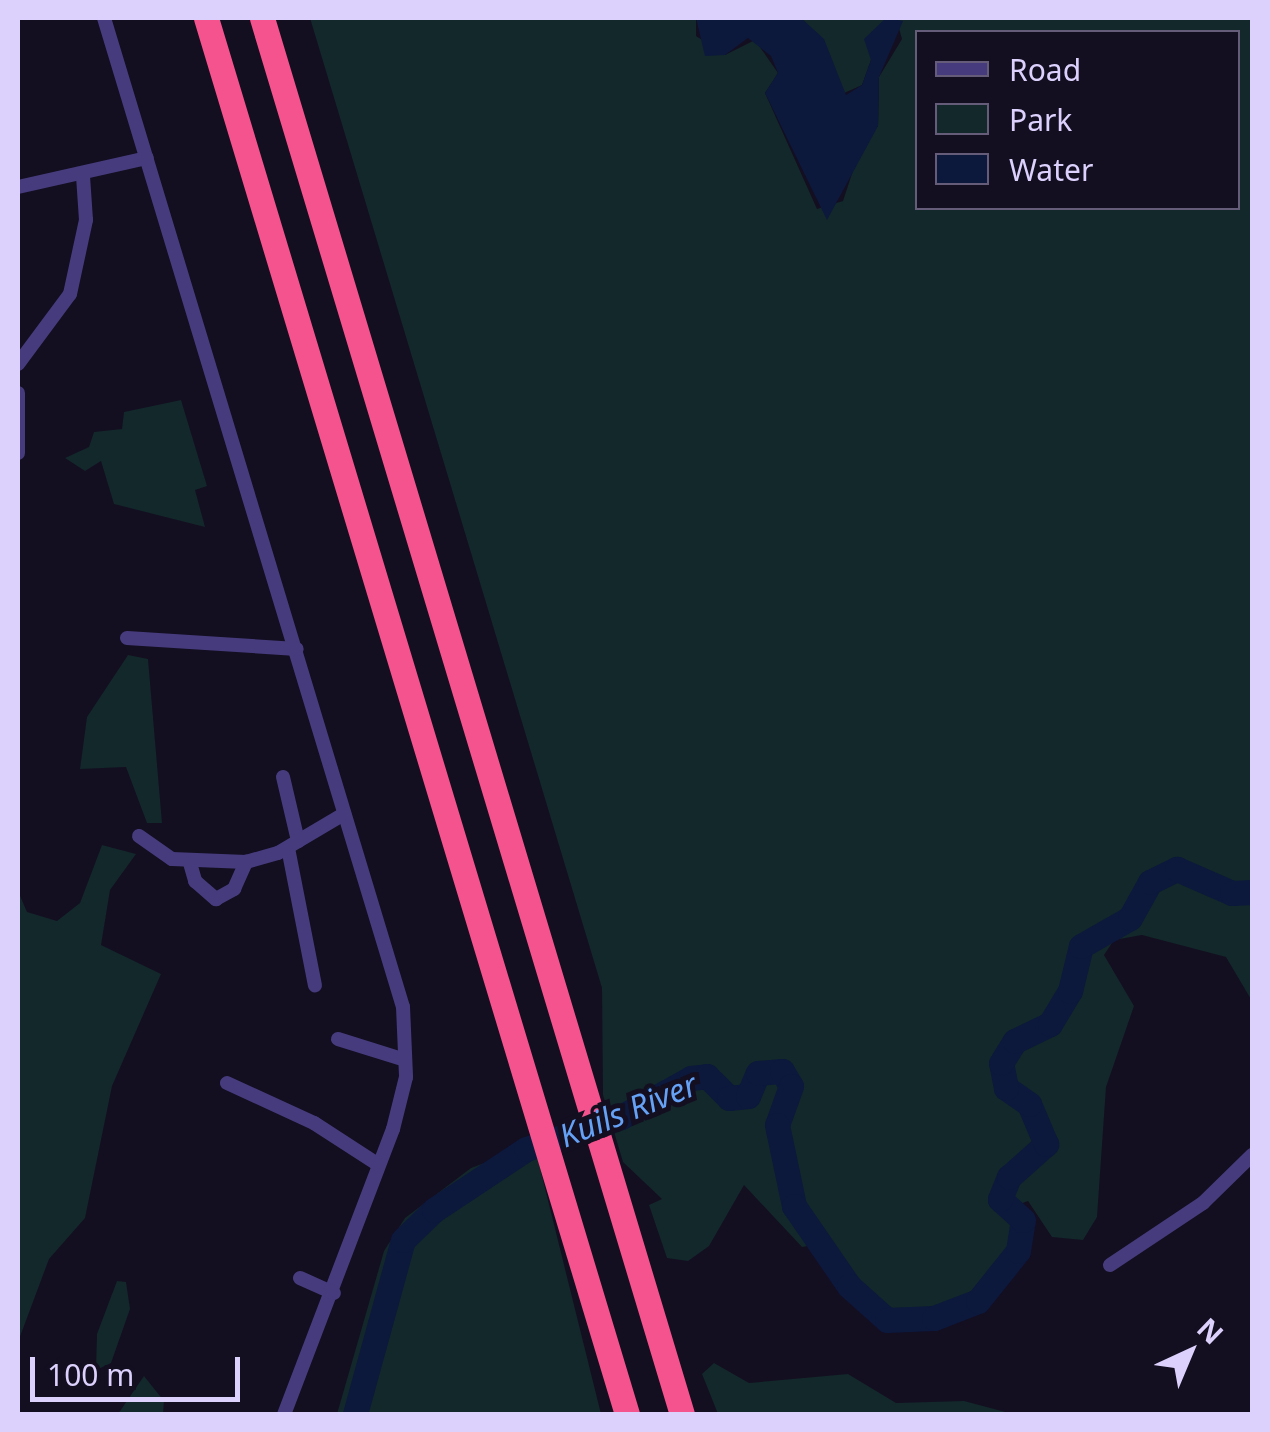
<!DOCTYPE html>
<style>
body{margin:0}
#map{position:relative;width:1270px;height:1432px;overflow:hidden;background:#140e21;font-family:"Noto Sans",sans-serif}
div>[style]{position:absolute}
.green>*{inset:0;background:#12282a}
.water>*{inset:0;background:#0c183c}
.river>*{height:25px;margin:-12.5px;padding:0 12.5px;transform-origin:12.5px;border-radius:12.5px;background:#0c183c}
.minor>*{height:14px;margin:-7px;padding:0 7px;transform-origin:7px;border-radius:7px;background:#463c7d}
.motorway>*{height:25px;margin:-12.5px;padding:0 12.5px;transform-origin:12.5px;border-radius:12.5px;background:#f5538d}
span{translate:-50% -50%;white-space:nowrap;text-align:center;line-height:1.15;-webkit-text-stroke:10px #140e21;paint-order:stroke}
.water-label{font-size:32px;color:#65a2f6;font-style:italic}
.frame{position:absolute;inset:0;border:20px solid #dbd1fc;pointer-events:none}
.legend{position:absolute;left:915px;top:30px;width:325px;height:180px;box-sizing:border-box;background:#140e21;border:2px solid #645c79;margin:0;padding:12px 18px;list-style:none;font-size:30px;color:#dbd1fc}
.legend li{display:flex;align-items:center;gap:20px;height:50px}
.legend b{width:50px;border:2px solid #645c79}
.north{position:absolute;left:1140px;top:1302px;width:100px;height:100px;-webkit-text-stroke:8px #140e21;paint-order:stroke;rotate:44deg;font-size:28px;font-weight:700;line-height:40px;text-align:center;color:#dbd1fc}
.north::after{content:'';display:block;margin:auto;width:35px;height:45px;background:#dbd1fc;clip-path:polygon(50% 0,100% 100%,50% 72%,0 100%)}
.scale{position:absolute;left:30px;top:1357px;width:210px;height:45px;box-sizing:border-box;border:5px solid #dbd1fc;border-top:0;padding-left:12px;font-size:30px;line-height:35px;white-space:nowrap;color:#dbd1fc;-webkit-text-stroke:8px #140e21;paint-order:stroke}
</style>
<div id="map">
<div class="green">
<i style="clip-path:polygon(evenodd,310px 18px,696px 18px,696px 36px,725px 55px,755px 40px,778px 73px,765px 93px,817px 209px,843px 201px,862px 143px,878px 126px,879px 77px,902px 39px,896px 18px,1252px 18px,1252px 1001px,1226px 957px,1142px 935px,1114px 940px,1104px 955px,1134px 1006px,1106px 1087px,1097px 1217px,1083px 1240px,1052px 1237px,1028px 1201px,1012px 1207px,1023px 1220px,1018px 1251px,978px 1301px,934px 1318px,887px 1320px,821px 1244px,802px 1247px,744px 1185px,709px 1246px,688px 1261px,667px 1258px,649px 1205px,662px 1199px,623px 1162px,603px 1095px,602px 988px,310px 18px,918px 32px,1238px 32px,1238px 208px,918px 208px,918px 32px)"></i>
<i style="clip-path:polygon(801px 18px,886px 18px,862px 85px,842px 94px,830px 55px)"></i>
<i style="clip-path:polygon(181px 400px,207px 486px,195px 490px,205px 527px,114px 504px,101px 461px,85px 471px,65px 458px,89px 447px,94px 432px,122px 429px,124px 412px)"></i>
<i style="clip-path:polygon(128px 655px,148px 659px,162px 823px,147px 823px,126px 767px,80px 769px,87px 717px)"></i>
<i style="clip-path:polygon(102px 845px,136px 854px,110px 890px,101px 945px,161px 974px,112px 1086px,85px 1218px,49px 1259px,18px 1342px,18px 891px,27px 912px,57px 921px,80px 903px)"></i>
<i style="clip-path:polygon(508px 1154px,537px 1156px,601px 1414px,337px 1414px,384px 1251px,405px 1218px,471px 1168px)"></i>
<i style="clip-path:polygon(117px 1281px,126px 1282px,130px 1309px,111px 1363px,96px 1370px,97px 1334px)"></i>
<i style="clip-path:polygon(714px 1363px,749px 1383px,848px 1374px,896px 1403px,964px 1401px,1013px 1414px,718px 1414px,702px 1374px)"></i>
<i style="clip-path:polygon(144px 1376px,164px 1401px,163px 1414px,118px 1414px)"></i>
</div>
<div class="water">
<i style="clip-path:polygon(696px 18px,801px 18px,824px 39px,846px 95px,862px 85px,871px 60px,864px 39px,886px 18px,903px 21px,879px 77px,878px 126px,827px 220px,765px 93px,778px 73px,771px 56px,748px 38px,725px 55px,705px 56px)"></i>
</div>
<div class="river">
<i style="left:355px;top:1414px;width:180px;rotate:-74.6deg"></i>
<i style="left:403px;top:1240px;width:43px;rotate:-44.1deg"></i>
<i style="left:434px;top:1210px;width:110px;rotate:-33.5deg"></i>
<i style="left:526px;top:1149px;width:100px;rotate:-18.6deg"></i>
<i style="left:621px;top:1117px;width:80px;rotate:-29.1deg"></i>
<i style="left:691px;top:1078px;width:16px;rotate:-7deg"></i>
<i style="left:707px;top:1076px;width:31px;rotate:45deg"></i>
<i style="left:729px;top:1098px;width:19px;rotate:-6deg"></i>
<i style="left:748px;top:1096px;width:25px;rotate:-67deg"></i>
<i style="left:758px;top:1073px;width:24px;rotate:-5deg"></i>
<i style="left:782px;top:1071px;width:17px;rotate:59deg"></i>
<i style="left:791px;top:1086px;width:41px;rotate:109.7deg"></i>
<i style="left:777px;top:1125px;width:83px;rotate:78.1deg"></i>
<i style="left:794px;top:1206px;width:97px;rotate:55.5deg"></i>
<i style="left:849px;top:1286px;width:51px;rotate:41.8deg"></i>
<i style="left:887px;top:1320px;width:47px;rotate:-2.4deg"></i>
<i style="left:934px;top:1318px;width:47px;rotate:-21.1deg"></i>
<i style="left:978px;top:1301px;width:64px;rotate:-51.3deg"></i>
<i style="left:1018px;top:1251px;width:31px;rotate:-81deg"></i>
<i style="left:1023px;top:1220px;width:31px;rotate:-138deg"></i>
<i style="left:1000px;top:1199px;width:24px;rotate:-68deg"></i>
<i style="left:1009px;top:1177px;width:50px;rotate:-41.7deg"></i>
<i style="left:1046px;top:1144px;width:43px;rotate:-113deg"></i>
<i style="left:1029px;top:1104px;width:28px;rotate:-145deg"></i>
<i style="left:1006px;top:1088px;width:25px;rotate:-101deg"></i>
<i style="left:1001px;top:1063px;width:26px;rotate:-58deg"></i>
<i style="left:1015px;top:1041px;width:39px;rotate:-26deg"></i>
<i style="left:1050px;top:1024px;width:39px;rotate:-59deg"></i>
<i style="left:1070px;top:991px;width:46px;rotate:-76.3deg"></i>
<i style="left:1081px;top:946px;width:56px;rotate:-29.7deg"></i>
<i style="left:1130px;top:918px;width:41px;rotate:-60.9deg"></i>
<i style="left:1150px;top:882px;width:30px;rotate:-26deg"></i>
<i style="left:1177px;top:869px;width:60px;rotate:23.6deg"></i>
<i style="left:1232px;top:893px;width:20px;rotate:-3deg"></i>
</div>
<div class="minor">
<i style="left:104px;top:18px;width:1033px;rotate:73.18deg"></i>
<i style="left:403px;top:1007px;width:70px;rotate:87.5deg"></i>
<i style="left:406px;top:1077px;width:54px;rotate:104deg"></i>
<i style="left:393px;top:1129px;width:305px;rotate:110.9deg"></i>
<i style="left:18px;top:187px;width:132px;rotate:-12.7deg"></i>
<i style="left:18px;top:364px;width:87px;rotate:-53.4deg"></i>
<i style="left:70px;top:294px;width:76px;rotate:-77.8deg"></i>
<i style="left:86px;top:220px;width:44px;rotate:-93.9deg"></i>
<i style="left:18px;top:393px;width:60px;rotate:90deg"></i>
<i style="left:127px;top:638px;width:170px;rotate:3.7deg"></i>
<i style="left:283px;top:777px;width:66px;rotate:76.8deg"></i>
<i style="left:139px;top:836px;width:40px;rotate:34.9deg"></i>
<i style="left:172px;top:859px;width:74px;rotate:2.3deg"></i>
<i style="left:246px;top:862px;width:33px;rotate:-16deg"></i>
<i style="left:278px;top:853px;width:77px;rotate:-30.6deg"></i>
<i style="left:288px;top:848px;width:140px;rotate:78.9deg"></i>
<i style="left:190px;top:863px;width:19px;rotate:74deg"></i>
<i style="left:195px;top:881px;width:28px;rotate:41deg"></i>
<i style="left:216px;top:899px;width:21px;rotate:-29deg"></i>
<i style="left:234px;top:889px;width:30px;rotate:-66deg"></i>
<i style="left:338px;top:1039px;width:70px;rotate:17.4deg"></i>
<i style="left:227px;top:1083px;width:96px;rotate:24.7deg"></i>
<i style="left:314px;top:1123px;width:77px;rotate:32.9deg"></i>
<i style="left:1110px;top:1265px;width:112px;rotate:-33.7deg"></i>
<i style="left:1203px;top:1203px;width:69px;rotate:-44.4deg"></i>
<i style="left:300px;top:1278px;width:37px;rotate:24deg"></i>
</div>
<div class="motorway">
<i style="left:206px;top:18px;width:1458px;rotate:73.22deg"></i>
<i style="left:262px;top:18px;width:1458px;rotate:73.26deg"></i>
</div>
<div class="water-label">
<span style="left:628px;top:1110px;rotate:-22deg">Kuils River</span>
</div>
<div class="frame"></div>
<ul class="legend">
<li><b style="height:12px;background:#463c7d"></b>Road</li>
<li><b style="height:28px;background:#12282a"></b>Park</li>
<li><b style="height:28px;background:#0c183c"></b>Water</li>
</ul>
<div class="north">N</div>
<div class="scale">100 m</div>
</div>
